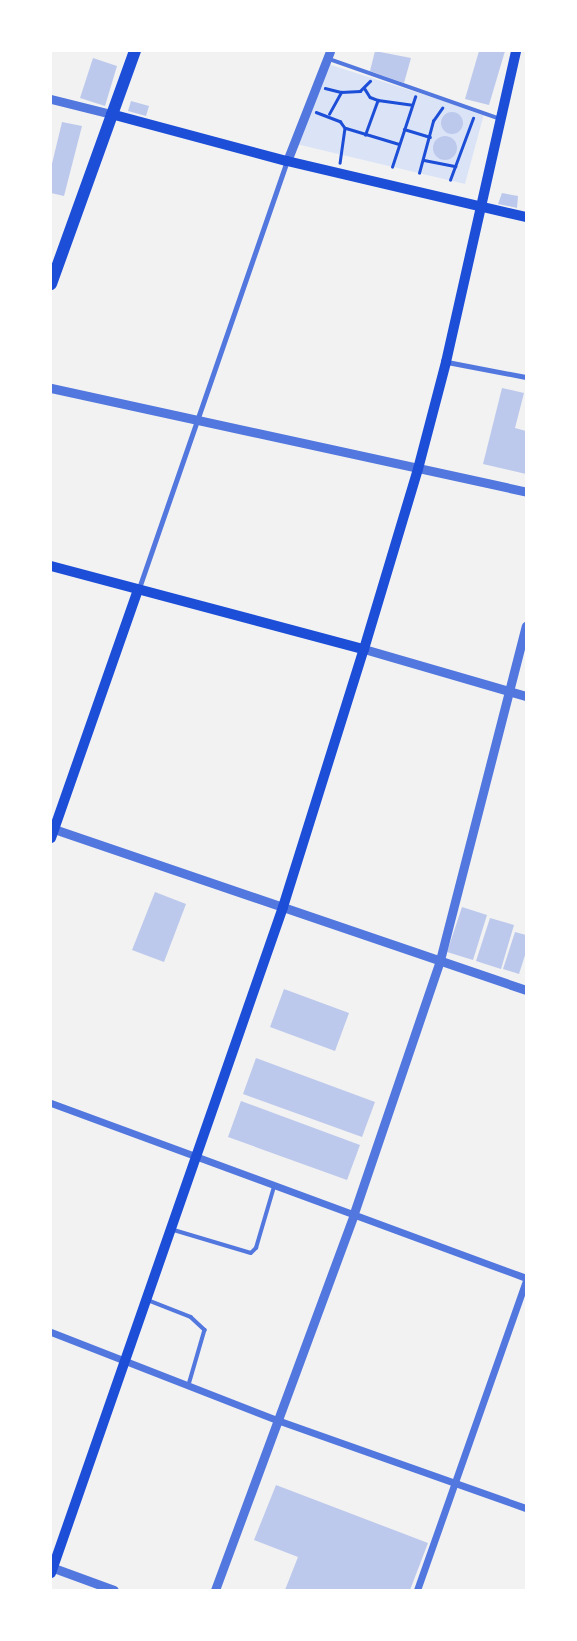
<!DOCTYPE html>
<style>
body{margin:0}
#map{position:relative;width:577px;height:1641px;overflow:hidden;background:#f2f2f2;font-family:"PT Sans",sans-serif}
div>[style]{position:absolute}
.green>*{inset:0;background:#dbe4f7}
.building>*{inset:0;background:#bdc9ec}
.round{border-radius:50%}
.path>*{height:2.5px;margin:-1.25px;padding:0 1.25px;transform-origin:1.25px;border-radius:1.25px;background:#1d4ed8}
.service>*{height:3.5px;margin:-1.75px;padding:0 1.75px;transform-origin:1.75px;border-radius:1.75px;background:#5277de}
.pedestrian>*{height:5px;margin:-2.5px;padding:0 2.5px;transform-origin:2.5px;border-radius:2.5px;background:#5277de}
.minor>*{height:7px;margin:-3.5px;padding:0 3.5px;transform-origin:3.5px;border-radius:3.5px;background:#5277de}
.tertiary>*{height:9px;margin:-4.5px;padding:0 4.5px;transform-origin:4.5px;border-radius:4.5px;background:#5277de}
.secondary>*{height:10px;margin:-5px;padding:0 5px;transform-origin:5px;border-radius:5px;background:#1d4ed8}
.primary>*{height:12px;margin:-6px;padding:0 6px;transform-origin:6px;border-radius:6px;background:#1d4ed8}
span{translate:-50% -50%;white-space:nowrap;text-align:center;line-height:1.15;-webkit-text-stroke:5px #fff;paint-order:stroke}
.frame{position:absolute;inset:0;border:52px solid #fff;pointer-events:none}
</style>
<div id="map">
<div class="green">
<i style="clip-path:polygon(328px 64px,484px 114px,465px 184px,296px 144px)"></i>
</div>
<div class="building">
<i style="clip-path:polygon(375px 51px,411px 58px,404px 83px,370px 71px)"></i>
<i style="clip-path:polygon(479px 51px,505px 51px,489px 105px,465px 99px)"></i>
<i style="clip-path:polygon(93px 58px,117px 66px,105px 106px,80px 98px)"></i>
<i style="clip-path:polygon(131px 101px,149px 106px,146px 116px,128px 111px)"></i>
<i class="round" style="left:441px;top:112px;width:22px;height:22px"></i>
<i style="clip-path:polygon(62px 122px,82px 126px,64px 196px,51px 193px,51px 168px)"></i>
<i class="round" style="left:433px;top:136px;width:24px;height:24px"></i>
<i style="clip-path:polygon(502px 193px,518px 196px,517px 208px,498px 204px)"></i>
<i style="clip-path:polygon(502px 388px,524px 393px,515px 428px,526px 431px,526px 474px,483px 464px)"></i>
<i style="clip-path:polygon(155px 892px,186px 904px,164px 962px,132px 950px)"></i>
<i style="clip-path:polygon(462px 907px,487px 915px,473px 960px,447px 952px)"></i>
<i style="clip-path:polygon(490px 918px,514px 925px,501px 969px,476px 961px)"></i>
<i style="clip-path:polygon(515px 932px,526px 935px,526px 952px,519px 974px,503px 969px)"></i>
<i style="clip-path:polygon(284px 989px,349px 1013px,335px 1051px,270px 1027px)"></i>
<i style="clip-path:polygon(256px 1058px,375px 1102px,362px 1137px,243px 1094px)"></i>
<i style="clip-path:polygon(241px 1101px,360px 1145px,347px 1180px,228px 1137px)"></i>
<i style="clip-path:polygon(276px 1485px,428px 1543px,410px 1590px,285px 1590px,298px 1557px,254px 1540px)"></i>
</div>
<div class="path">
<i style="left:325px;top:88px;width:16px;rotate:14deg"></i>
<i style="left:341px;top:92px;width:19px;rotate:-3deg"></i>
<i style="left:360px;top:91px;width:14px;rotate:-45deg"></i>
<i style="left:365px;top:89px;width:9px;rotate:58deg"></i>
<i style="left:370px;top:97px;width:9px;rotate:21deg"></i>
<i style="left:378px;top:100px;width:34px;rotate:8deg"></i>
<i style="left:316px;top:112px;width:26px;rotate:21deg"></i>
<i style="left:340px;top:121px;width:9px;rotate:54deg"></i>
<i style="left:345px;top:128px;width:35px;rotate:98deg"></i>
<i style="left:329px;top:114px;width:25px;rotate:-61deg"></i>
<i style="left:346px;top:128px;width:55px;rotate:16.8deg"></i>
<i style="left:404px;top:129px;width:27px;rotate:17deg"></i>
<i style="left:365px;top:135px;width:37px;rotate:-70deg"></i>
<i style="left:424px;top:160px;width:32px;rotate:11deg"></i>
<i style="left:392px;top:167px;width:74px;rotate:-71.8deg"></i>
<i style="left:419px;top:173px;width:54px;rotate:-74.9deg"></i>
<i style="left:433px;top:121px;width:16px;rotate:-55deg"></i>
<i style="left:450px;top:180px;width:66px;rotate:-69.6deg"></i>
</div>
<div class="service">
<i style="left:329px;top:59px;width:181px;rotate:19.3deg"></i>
<i style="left:174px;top:1230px;width:80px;rotate:16.6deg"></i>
<i style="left:251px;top:1253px;width:7px;rotate:-45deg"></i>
<i style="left:256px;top:1248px;width:64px;rotate:-73.6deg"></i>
<i style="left:150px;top:1301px;width:44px;rotate:21.3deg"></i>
<i style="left:191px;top:1317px;width:19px;rotate:43deg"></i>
<i style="left:205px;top:1330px;width:57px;rotate:106.2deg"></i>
</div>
<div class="pedestrian">
<i style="left:447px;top:362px;width:80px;rotate:10.8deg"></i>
<i style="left:139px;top:588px;width:452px;rotate:-70.9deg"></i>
</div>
<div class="minor">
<i style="left:51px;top:1103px;width:506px;rotate:20.22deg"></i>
<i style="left:51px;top:1332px;width:243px;rotate:21.3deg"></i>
<i style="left:277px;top:1420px;width:264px;rotate:19.5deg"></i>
<i style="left:417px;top:1590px;width:329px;rotate:-70.6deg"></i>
</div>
<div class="tertiary">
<i style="left:51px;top:99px;width:62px;rotate:14deg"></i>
<i style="left:287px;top:161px;width:118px;rotate:-68.6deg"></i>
<i style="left:51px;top:388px;width:486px;rotate:12.3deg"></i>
<i style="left:364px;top:649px;width:169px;rotate:16.2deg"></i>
<i style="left:51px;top:828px;width:502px;rotate:18.83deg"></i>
<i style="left:51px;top:1567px;width:67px;rotate:20.1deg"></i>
<i style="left:215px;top:1590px;width:399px;rotate:-69.7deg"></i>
<i style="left:353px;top:1216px;width:270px;rotate:-71.2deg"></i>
<i style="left:440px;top:960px;width:345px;rotate:-75.6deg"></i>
</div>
<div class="secondary">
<i style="left:111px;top:114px;width:182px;rotate:15deg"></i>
<i style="left:287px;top:161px;width:245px;rotate:13.2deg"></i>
<i style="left:51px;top:566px;width:324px;rotate:14.9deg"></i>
<i style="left:51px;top:838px;width:263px;rotate:-70.7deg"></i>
<i style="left:51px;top:1573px;width:705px;rotate:-70.79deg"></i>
<i style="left:283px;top:907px;width:270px;rotate:-72.6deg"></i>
<i style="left:364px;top:649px;width:188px;rotate:-73.3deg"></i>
<i style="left:418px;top:469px;width:111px;rotate:-75.3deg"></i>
<i style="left:446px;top:362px;width:319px;rotate:-77.3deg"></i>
</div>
<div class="primary">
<i style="left:51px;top:284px;width:248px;rotate:-70.2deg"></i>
</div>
<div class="frame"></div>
</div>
